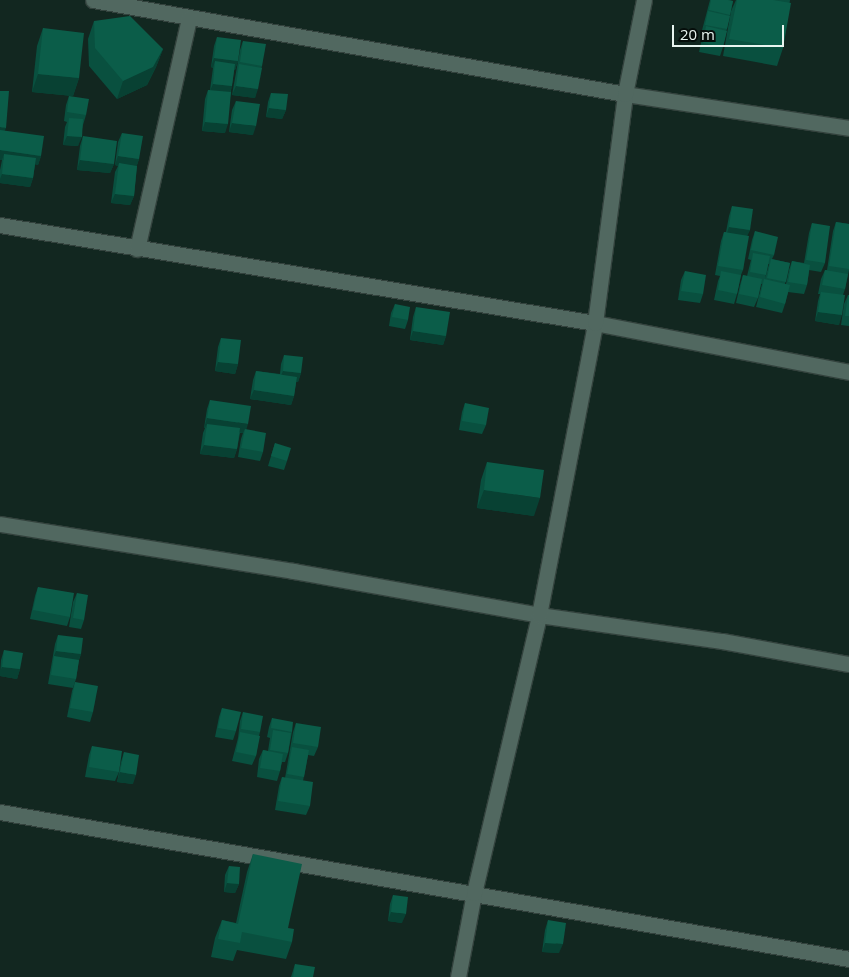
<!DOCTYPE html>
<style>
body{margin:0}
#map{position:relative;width:849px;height:977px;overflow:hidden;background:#122720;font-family:"Open Sans",sans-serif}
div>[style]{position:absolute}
.roads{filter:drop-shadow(1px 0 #33423d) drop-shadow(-1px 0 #33423d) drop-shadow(0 1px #33423d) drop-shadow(0 -1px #33423d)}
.minor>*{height:15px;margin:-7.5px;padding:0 7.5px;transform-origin:7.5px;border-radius:7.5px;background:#516860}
.wall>*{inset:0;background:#09503f}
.shaded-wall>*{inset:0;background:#084133}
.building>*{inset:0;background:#0b5d49}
span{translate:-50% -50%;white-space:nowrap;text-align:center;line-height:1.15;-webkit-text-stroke:5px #060e0b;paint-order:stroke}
.scale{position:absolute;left:672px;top:25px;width:112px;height:22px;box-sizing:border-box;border:2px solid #e8f5f0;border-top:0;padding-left:6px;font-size:15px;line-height:18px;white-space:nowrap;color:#e8f5f0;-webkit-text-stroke:4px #060e0b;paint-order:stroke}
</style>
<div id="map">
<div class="roads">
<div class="minor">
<i style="left:93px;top:0;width:540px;rotate:10.02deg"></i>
<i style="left:625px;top:94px;width:227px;rotate:8.6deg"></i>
<i style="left:0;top:225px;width:603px;rotate:9.35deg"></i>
<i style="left:595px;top:323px;width:259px;rotate:10.9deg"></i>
<i style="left:137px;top:249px;width:237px;rotate:-77.3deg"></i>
<i style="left:0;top:524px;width:297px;rotate:9.1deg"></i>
<i style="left:293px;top:571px;width:250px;rotate:10.1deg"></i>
<i style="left:539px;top:615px;width:185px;rotate:8.1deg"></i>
<i style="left:722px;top:641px;width:129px;rotate:10.3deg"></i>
<i style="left:0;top:812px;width:862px;rotate:9.82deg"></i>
<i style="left:458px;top:977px;width:86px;rotate:-79.2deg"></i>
<i style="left:474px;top:893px;width:285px;rotate:-76.8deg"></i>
<i style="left:539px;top:615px;width:297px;rotate:-79.1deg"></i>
<i style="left:595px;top:323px;width:231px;rotate:-82.5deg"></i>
<i style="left:625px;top:94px;width:96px;rotate:-78.6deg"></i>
</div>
</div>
<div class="wall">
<i style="clip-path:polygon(710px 0,728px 0,733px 1px,723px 47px,720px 56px,699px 52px,703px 34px,701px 34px)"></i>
<i style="clip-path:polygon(736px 0,790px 0,783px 48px,777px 66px,723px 56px,731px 11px)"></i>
<i style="clip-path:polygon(94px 21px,163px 49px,156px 67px,147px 85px,117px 99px,89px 66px,88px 39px)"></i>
<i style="clip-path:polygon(43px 28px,79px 78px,73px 96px,32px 92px,37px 46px)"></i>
<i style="clip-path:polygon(217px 37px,238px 61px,235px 70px,234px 70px,225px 133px,202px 131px,205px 99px,208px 90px,210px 90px,213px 68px,211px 67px,214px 46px)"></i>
<i style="clip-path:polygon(243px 41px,262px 66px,255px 98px,232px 95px,240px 50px)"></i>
<i style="clip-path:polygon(0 91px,4px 131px,41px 156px,38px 165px,35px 164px,33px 178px,30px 187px,0 183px,0 170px,2px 160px,0 160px)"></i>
<i style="clip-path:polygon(271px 93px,286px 110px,282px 119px,266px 117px,268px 102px)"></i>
<i style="clip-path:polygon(69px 96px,86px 115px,83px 125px,78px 146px,63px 145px,65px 127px,67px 122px,64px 121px,66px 105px)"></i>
<i style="clip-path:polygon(236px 101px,253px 135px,229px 132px,232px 110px)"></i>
<i style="clip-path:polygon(122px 133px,139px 159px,137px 165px,134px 196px,130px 205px,111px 203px,115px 172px,118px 166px,115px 165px,118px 142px)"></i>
<i style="clip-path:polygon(83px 136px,114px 164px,110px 173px,77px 170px,80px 146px)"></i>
<i style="clip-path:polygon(732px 206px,750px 230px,747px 235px,743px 270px,741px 275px,737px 294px,734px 304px,714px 300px,718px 281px,720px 276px,715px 275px,721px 241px,724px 232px,726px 232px,729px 216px)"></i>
<i style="clip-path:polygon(836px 222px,849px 224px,849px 270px,845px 289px,843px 295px,839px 325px,815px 321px,818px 301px,820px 294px,818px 294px,821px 279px,825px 270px,827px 270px,833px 231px)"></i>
<i style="clip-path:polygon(evenodd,812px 223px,825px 263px,821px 272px,809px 270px,807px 285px,804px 294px,788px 292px,785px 304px,782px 313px,756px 307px,762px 284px,761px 284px,758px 298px,754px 307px,736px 303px,740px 285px,743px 275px,747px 276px,751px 260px,748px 259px,752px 240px,755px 231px,774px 255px,772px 259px,790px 263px,785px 284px,786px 284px,789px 270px,792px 261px,804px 263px,809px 233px,812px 223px,768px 264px,769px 264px,765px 279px,768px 264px)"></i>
<i style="clip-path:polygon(685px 271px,703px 294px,700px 303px,678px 300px,681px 280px)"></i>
<i style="clip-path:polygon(848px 295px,849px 295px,849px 326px,841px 325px,844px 304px)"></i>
<i style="clip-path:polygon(395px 304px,408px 320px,405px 329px,389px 326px,391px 313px)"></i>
<i style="clip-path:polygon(416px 307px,446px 336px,443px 345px,410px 340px,413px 317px)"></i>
<i style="clip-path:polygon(221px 338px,238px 364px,235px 374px,215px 371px,218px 347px)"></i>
<i style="clip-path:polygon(284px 355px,301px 373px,298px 382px,296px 382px,294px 396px,291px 405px,250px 399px,253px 380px,256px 371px,280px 374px,281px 364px)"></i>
<i style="clip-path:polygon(210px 400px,247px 430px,263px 452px,260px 461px,238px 457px,241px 439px,243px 433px,240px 433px,237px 449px,234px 458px,200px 454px,203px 433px,205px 428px,204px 428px,207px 409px)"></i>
<i style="clip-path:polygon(465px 403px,486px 425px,482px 434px,459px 430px,462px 412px)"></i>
<i style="clip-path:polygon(275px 443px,287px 461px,284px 470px,268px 466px)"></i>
<i style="clip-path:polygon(487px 462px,534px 516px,477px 508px,481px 480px)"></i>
<i style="clip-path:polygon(38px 587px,70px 617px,67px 626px,30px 619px,35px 596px)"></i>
<i style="clip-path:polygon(77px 593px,84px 620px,81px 629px,69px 627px,73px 602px)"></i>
<i style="clip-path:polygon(58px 635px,81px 654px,79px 660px,76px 679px,73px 688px,48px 684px,55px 644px)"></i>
<i style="clip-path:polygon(4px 650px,20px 669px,17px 679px,0 676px,1px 660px)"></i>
<i style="clip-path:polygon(75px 682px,93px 712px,90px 722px,67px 717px,72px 691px)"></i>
<i style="clip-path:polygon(222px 708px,236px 731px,233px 740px,215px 737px,219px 717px)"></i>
<i style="clip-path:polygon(243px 712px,260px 732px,259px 736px,256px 756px,252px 765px,232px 761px,238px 738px,240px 721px)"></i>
<i style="clip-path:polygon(272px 718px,292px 732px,288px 753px,285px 762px,282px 762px,280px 771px,277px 781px,257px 777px,259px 759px,263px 750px,268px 751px,270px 738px,267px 737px,269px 727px)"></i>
<i style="clip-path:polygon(296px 723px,318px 747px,314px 756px,308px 755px,303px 781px,310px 806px,306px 815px,275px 810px,279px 786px,282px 777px,285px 778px,293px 732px)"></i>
<i style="clip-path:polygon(92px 746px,119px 772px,115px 781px,85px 777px,89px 755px)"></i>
<i style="clip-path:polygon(124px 752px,133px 784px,117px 782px,121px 762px)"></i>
<i style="clip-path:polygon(253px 854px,288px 928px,292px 942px,286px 959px,237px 950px,233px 961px,211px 957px,215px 938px,222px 920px,236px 923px,247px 872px)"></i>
<i style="clip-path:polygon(229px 866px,239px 884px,235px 893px,224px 892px,225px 875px)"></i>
<i style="clip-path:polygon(393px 895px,402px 923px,388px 921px,390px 904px)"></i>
<i style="clip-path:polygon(548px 920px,559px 953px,542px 952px,545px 930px)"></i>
<i style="clip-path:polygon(295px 964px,313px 977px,291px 977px)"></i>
</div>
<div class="shaded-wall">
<i style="clip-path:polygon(163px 49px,156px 67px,147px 85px,117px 99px,123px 81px)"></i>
<i style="clip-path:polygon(214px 58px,238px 61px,235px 70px,215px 68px,215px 61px,213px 68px,211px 67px)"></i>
<i style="clip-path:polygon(38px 74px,79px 78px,73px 96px,32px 92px)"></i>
<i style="clip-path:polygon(213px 84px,232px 86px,229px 96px,209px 93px)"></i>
<i style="clip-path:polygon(236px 86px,258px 89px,255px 98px,232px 95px)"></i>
<i style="clip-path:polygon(269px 108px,286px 110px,282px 119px,266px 117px)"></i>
<i style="clip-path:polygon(205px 122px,228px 124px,225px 133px,202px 131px)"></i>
<i style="clip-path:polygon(232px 123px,256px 126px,253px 135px,229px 132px)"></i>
<i style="clip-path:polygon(0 127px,6px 128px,2px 137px,0 137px)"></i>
<i style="clip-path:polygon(67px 136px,82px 137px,78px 146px,63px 145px)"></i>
<i style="clip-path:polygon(0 150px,41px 156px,38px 165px,3px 160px,4px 154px,2px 160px,0 160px)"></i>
<i style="clip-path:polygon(118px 156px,139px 159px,136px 168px,119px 163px,118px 166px,115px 165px)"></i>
<i style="clip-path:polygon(80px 160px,114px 164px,110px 173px,77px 170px)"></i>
<i style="clip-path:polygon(2px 174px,33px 178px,30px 187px,0 183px,0 179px)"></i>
<i style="clip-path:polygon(115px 194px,134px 196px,130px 205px,111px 203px)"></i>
<i style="clip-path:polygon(729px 227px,750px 230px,746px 239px,726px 236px)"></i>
<i style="clip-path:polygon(818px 312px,842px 315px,839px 325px,815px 321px)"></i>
<i style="clip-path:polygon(413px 331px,446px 336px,443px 345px,410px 340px)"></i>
<i style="clip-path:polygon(218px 362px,238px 364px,235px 374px,215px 371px)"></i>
<i style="clip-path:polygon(283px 371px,301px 373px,298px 382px,279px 380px)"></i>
<i style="clip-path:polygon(254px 390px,294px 396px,291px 405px,250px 399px)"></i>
<i style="clip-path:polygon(207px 418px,248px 424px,245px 434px,245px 429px,243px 433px,206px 428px,207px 424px,205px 428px,204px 428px)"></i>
<i style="clip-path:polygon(204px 445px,237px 449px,234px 458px,200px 454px)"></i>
<i style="clip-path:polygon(484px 490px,540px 498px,534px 516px,477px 508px)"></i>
<i style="clip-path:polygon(56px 651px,81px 654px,77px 664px,54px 656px)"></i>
<i style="clip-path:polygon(2px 667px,20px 669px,17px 679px,0 676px,0 671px)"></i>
<i style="clip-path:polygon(120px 772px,136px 775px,133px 784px,117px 782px)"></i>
<i style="clip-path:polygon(227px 883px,239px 884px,235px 893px,224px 892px)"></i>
<i style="clip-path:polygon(391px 912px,406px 914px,402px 923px,388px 921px)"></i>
<i style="clip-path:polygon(545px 943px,563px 944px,559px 953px,542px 952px)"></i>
</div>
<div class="building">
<i style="clip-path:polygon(711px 0,728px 0,733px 1px,730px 15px,709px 10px)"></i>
<i style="clip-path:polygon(737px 0,773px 0,791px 3px,783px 48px,729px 39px)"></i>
<i style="clip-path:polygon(708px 11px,730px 16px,727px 29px,705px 25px)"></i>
<i style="clip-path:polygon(130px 16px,163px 49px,153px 67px,123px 81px,95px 48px,94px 21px)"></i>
<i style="clip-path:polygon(706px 26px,727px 31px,723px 47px,703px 43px)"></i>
<i style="clip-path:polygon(43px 28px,84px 33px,79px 78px,38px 74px)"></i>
<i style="clip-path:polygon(217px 37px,241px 40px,238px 61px,214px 58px)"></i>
<i style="clip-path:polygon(243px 41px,266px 44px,262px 66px,240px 62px)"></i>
<i style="clip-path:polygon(215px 61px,235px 64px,232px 86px,213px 84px)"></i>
<i style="clip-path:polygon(239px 64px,262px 68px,258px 89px,236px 86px)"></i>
<i style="clip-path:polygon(208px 90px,231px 92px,228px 124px,205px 122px)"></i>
<i style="clip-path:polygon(0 91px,9px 91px,6px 128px,0 127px)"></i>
<i style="clip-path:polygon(271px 93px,288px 94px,286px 110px,269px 108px)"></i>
<i style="clip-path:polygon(69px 96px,89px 99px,86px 115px,67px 112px)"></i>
<i style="clip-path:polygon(236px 101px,260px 104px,256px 126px,232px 123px)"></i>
<i style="clip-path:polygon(69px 118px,83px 119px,82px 137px,67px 136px)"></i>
<i style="clip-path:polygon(0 130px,44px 136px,41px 156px,0 150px)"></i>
<i style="clip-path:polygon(122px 133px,143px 136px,139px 159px,118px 156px)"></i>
<i style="clip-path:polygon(83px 136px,117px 141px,114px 164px,80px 160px)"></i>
<i style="clip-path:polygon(4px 154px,36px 158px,33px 178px,2px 174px)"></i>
<i style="clip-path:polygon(119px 163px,137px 166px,134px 196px,115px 194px)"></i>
<i style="clip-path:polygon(732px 206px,753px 209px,750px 230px,729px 227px)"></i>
<i style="clip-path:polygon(836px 222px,849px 224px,849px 269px,829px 266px)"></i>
<i style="clip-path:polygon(812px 223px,830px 226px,825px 263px,806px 260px)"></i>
<i style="clip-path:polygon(755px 231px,778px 237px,774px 255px,751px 250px)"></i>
<i style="clip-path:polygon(724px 232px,749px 236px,743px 270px,718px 266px)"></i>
<i style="clip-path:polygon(753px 253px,770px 256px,766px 275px,750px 272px)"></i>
<i style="clip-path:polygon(771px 259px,790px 263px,786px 282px,767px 278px)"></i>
<i style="clip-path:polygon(792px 261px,810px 265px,807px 285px,788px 282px)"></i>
<i style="clip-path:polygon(825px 270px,848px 274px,845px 289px,822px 285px)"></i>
<i style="clip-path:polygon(685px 271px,706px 275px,703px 294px,681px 291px)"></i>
<i style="clip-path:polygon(721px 271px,741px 275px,737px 294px,718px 290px)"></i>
<i style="clip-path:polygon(743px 275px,762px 279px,758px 298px,739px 294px)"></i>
<i style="clip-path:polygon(764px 279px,790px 285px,785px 304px,760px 297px)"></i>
<i style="clip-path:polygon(821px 292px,845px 295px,842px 315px,818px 312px)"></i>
<i style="clip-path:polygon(848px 295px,849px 295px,849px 316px,845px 316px)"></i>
<i style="clip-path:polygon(395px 304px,410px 307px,408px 320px,392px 317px)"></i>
<i style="clip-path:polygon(416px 307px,450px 312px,446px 336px,413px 331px)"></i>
<i style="clip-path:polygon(221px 338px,241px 340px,238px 364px,218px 362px)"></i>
<i style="clip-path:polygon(284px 355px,303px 357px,301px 373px,283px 371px)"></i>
<i style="clip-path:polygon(256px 371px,297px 377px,294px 396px,254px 390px)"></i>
<i style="clip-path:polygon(210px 400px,251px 406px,248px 424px,207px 418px)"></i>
<i style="clip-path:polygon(465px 403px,489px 408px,486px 425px,462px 421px)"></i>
<i style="clip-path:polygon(207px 424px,240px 428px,237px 449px,204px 445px)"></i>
<i style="clip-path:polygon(245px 429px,266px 433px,263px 452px,241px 448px)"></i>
<i style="clip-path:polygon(275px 443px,291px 448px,287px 461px,271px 456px)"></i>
<i style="clip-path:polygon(487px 462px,544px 470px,540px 498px,484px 490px)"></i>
<i style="clip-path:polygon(38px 587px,74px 593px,70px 617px,33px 610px)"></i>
<i style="clip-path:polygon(77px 593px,88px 595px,84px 620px,73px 618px)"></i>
<i style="clip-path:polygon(58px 635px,83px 638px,81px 654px,56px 651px)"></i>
<i style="clip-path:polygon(4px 650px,23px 653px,20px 669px,2px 667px)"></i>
<i style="clip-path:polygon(54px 656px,79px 660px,76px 679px,51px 675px)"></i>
<i style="clip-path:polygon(75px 682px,98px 686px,93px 712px,70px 708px)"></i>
<i style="clip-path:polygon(222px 708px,241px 712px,236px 731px,218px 728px)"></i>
<i style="clip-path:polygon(243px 712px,263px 716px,260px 732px,241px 729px)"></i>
<i style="clip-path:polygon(272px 718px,293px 722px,292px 732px,271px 728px)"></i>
<i style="clip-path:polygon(296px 723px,321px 727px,318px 747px,293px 743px)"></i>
<i style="clip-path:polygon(273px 730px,291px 733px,288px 753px,270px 750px)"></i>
<i style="clip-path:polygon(240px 732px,260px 736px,256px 756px,236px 752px)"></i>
<i style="clip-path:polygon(92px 746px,122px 751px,119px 772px,89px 767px)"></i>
<i style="clip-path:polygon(292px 747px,309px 750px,304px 777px,287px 774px)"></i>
<i style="clip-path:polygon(263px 750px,283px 754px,280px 771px,260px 768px)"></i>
<i style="clip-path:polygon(124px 752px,139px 755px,136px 775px,120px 772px)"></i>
<i style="clip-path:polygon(282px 777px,313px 782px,310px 806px,278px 801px)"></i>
<i style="clip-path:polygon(253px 854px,302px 864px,288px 928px,294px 929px,292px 942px,242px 932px,240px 943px,218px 939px,222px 920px,238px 924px)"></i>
<i style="clip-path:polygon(229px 866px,240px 867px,239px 884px,227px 883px)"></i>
<i style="clip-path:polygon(393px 895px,408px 897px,406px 914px,391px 912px)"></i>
<i style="clip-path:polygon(548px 920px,566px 923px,563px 944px,545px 943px)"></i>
<i style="clip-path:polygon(295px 964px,315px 967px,313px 977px,293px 977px)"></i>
</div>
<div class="scale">20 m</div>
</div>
